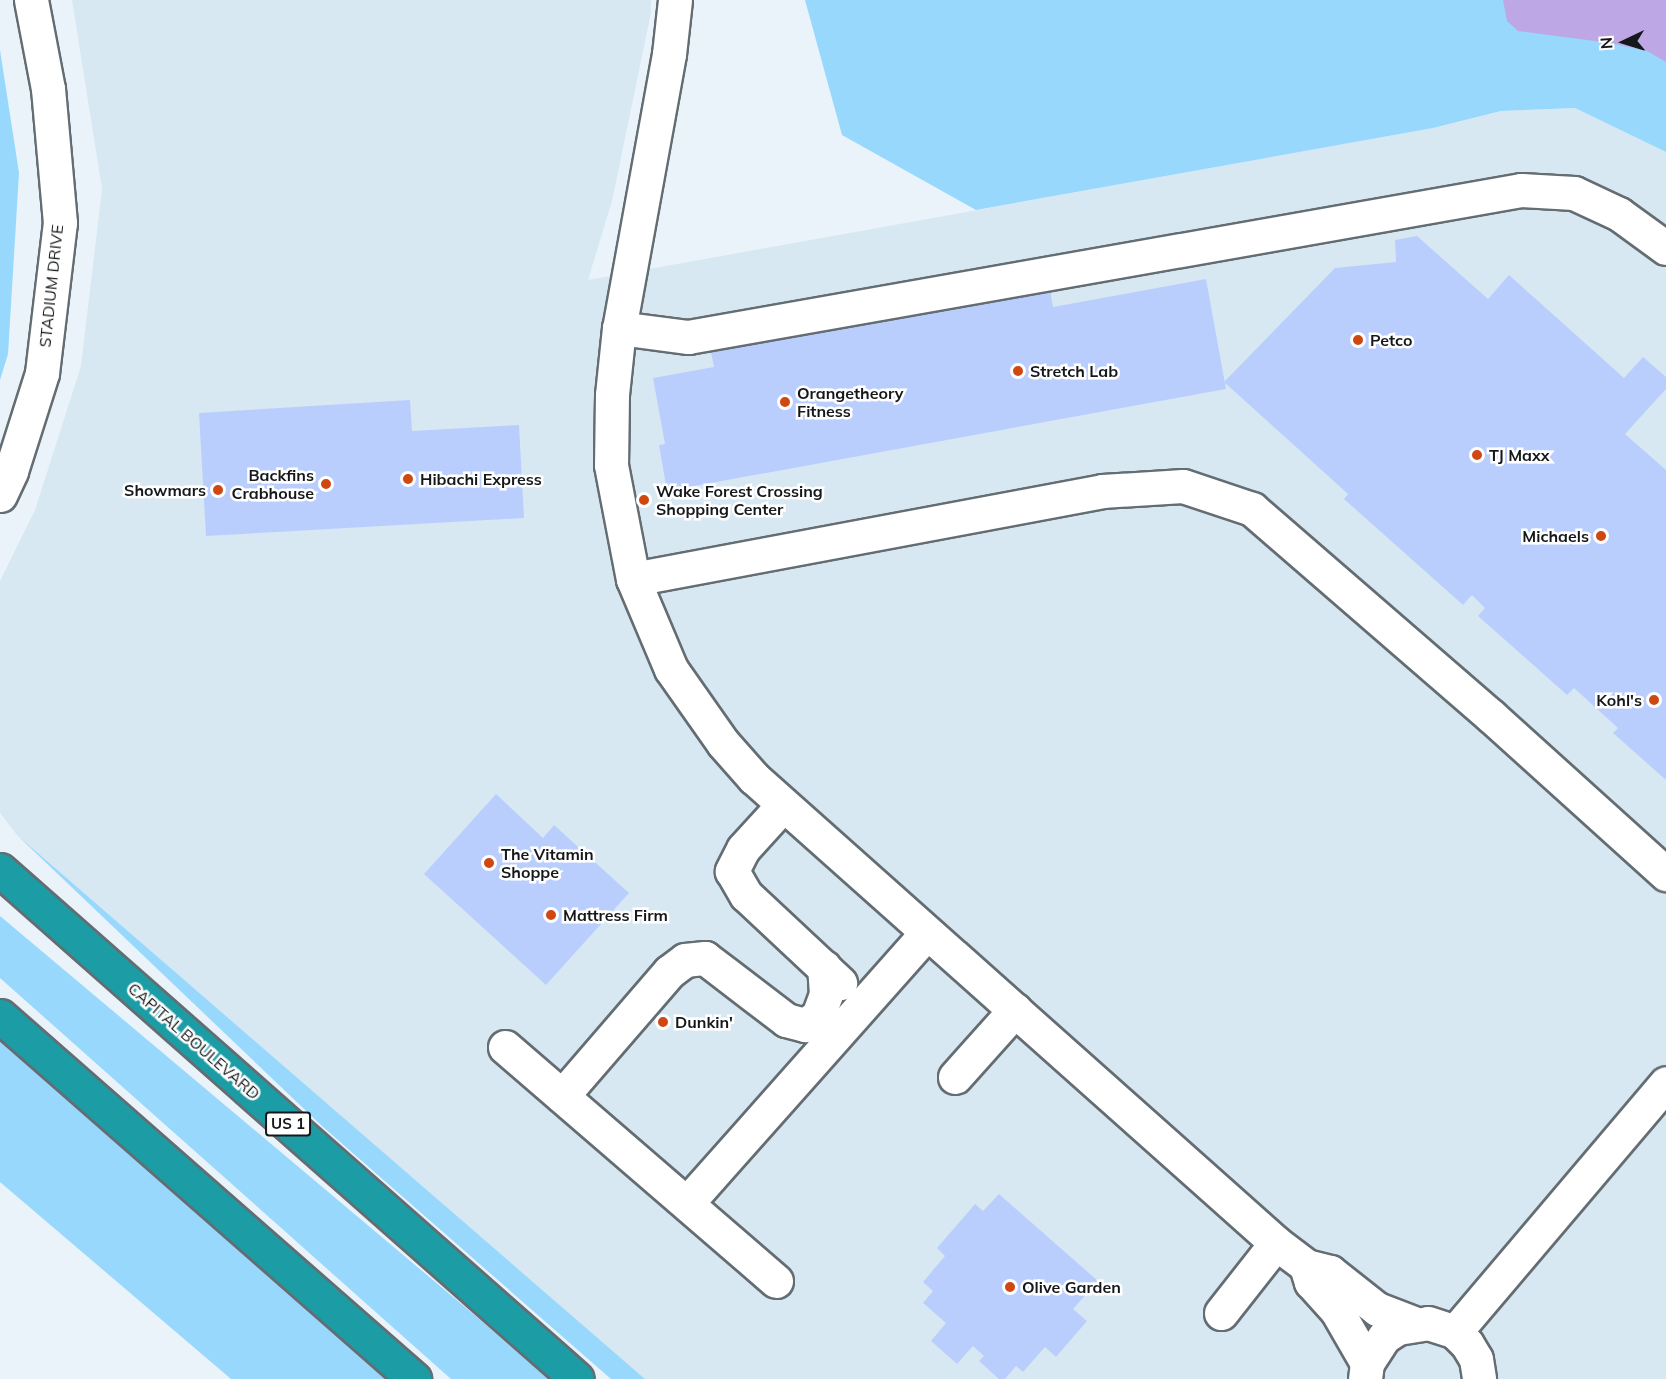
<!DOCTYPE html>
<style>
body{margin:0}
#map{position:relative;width:1666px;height:1379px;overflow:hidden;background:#eaf3fa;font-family:Mulish,sans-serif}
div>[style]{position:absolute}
.built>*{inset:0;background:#d7e8f3}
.green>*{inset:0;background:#98d8fd}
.water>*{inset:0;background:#bda8e5}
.building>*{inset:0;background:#bacefe}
.roads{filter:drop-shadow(2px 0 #646d72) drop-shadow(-2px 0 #646d72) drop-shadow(0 2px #646d72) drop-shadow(0 -2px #646d72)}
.minor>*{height:33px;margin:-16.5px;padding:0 16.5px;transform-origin:16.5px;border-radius:16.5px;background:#fff}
.highway>*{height:33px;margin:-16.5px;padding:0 16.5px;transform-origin:16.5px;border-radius:16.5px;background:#1c9ca5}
.dots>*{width:16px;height:16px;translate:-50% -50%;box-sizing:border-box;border:3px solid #fff;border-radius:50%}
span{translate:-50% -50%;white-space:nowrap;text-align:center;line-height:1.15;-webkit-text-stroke:5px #fff;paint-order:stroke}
.shield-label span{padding:2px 4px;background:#fff;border:2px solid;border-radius:4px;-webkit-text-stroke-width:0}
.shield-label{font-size:15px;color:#15181a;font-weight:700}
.street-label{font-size:16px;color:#15181a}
.poi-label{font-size:16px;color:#15181a;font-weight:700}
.left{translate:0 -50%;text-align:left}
.right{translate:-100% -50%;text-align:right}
.north{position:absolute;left:1594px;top:12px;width:60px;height:60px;-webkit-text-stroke:4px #fff;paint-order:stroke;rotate:266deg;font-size:16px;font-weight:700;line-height:24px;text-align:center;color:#15181a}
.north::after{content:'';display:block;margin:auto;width:21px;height:27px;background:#15181a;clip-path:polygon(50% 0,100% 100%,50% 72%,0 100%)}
</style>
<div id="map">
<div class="built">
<i style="clip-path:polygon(72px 0,651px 0,651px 13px,612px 201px,588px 280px,1433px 128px,1501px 111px,1575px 108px,1666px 152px,1666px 1379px,645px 1379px,17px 835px,0 813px,0 581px,35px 510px,81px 366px,102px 189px)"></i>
</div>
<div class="green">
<i style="clip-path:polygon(805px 0,1666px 0,1666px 152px,1575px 108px,1501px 111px,1433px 128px,976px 210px,842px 135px)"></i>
<i style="clip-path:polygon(0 50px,19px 173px,8px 354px,0 380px)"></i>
<i style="clip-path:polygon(17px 835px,645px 1379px,611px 1379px,323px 1127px)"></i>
<i style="clip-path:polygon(0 916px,484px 1323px,548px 1379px,451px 1379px,0 978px)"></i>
<i style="clip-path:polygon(0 1034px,387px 1379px,231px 1379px,0 1182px)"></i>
</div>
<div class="water">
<i style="clip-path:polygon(1503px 0,1666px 0,1666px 62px,1647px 51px,1610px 43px,1518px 31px,1507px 21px)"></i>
</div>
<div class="building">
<i style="clip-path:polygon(1417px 236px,1488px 299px,1509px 275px,1624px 378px,1643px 357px,1666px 377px,1666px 389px,1625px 434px,1666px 470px,1666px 780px,1613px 733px,1618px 728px,1574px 688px,1567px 695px,1478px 616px,1485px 608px,1472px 595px,1463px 605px,1344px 499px,1348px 494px,1224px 382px,1335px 268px,1396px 262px,1395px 240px)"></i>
<i style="clip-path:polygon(1206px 279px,1226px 389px,667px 491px,659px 445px,665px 444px,653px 378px,714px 367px,711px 352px,1050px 290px,1053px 307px)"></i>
<i style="clip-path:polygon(410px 400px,412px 431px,519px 425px,524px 518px,206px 536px,199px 413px)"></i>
<i style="clip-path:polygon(496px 794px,543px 838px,554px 825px,629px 893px,546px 985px,424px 874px)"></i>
<i style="clip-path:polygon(999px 1194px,1098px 1281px,1073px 1309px,1087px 1321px,1056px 1357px,1045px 1347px,1023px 1372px,1016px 1366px,1005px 1379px,999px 1379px,979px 1361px,984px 1356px,973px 1346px,957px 1364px,931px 1341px,946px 1323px,923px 1303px,933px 1291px,923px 1282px,945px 1256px,937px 1248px,975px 1204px,983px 1211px)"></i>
</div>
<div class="roads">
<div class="minor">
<i style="left:675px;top:0;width:54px;rotate:96.3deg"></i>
<i style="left:669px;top:54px;width:279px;rotate:100.3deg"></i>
<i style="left:619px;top:328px;width:67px;rotate:96deg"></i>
<i style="left:612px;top:395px;width:70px;rotate:90.8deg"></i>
<i style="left:611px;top:465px;width:116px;rotate:79.1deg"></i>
<i style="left:633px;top:579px;width:98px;rotate:67.1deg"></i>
<i style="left:671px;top:669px;width:90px;rotate:54.9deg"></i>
<i style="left:723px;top:743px;width:47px;rotate:48.5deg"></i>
<i style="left:754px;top:778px;width:699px;rotate:41.69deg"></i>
<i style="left:1276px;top:1243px;width:38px;rotate:37deg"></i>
<i style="left:1306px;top:1266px;width:25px;rotate:14deg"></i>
<i style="left:1330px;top:1272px;width:60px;rotate:38.2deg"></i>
<i style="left:1377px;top:1309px;width:39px;rotate:21deg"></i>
<i style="left:619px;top:328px;width:70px;rotate:7.4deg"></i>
<i style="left:688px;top:337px;width:846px;rotate:-10.01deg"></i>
<i style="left:1521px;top:190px;width:53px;rotate:3.2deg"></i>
<i style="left:1574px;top:193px;width:50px;rotate:25deg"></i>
<i style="left:1619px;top:214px;width:58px;rotate:35.9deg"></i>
<i style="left:0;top:495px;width:26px;rotate:-65deg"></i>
<i style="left:11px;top:471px;width:103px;rotate:-72.4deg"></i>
<i style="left:42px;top:373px;width:151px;rotate:-83.2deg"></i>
<i style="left:60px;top:223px;width:135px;rotate:-95.1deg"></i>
<i style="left:48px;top:89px;width:91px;rotate:-100.8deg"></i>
<i style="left:633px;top:579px;width:477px;rotate:-10.6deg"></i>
<i style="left:1102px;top:491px;width:81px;rotate:-3.5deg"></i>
<i style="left:1183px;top:486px;width:73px;rotate:18.4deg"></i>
<i style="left:1252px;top:509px;width:316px;rotate:40.9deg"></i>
<i style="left:1491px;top:716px;width:236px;rotate:42.1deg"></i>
<i style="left:783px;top:805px;width:59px;rotate:132.3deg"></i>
<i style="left:743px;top:849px;width:25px;rotate:117deg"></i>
<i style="left:732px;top:871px;width:28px;rotate:60deg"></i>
<i style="left:746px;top:895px;width:129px;rotate:43.1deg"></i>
<i style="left:505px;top:1047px;width:358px;rotate:40.8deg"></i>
<i style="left:955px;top:1077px;width:90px;rotate:-48.2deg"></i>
<i style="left:562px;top:1096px;width:164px;rotate:-49.2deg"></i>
<i style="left:669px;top:972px;width:20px;rotate:-37deg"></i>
<i style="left:685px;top:960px;width:20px;rotate:-6deg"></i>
<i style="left:705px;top:958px;width:102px;rotate:37.4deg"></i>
<i style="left:786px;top:1020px;width:20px;rotate:15deg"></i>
<i style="left:805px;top:1025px;width:16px;rotate:-35deg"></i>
<i style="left:818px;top:1016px;width:23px;rotate:-70deg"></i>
<i style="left:826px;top:994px;width:27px;rotate:-94deg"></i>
<i style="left:687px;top:1203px;width:361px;rotate:-48.4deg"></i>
<i style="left:1306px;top:1266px;width:17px;rotate:73deg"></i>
<i style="left:1311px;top:1282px;width:39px;rotate:48deg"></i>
<i style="left:1337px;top:1311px;width:60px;rotate:60deg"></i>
<i style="left:1221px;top:1313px;width:89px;rotate:-51.8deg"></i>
<i style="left:1455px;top:1332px;width:326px;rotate:-49.7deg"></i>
<i style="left:1365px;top:1379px;width:16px;rotate:-83deg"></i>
<i style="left:1367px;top:1363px;width:31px;rotate:-57deg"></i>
<i style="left:1384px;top:1337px;width:17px;rotate:-33deg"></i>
<i style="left:1398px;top:1328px;width:30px;rotate:-9deg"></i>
<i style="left:1428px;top:1323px;width:28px;rotate:18deg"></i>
<i style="left:1455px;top:1332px;width:17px;rotate:45deg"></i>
<i style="left:1467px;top:1344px;width:17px;rotate:59deg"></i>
<i style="left:1476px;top:1359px;width:20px;rotate:81deg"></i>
</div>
<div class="highway">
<i style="left:0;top:870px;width:769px;rotate:41.42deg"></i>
<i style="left:0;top:1016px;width:551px;rotate:41.24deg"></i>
</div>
</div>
<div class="dots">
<i style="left:1358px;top:340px;background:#cf4811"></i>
<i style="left:1018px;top:371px;background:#cf4811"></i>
<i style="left:785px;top:402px;background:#cf4811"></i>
<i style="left:1477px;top:455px;background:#cf4811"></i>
<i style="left:408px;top:479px;background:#cf4811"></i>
<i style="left:326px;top:484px;background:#cf4811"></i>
<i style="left:218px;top:490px;background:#cf4811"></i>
<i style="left:644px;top:500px;background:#cf4811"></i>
<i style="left:1601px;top:536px;background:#cf4811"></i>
<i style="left:1654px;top:700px;background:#cf4811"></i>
<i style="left:489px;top:863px;background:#cf4811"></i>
<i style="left:551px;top:915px;background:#cf4811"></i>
<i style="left:663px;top:1022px;background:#cf4811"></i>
<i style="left:1010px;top:1287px;background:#cf4811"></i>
</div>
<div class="shield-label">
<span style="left:288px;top:1124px">US 1</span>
</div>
<div class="street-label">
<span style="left:51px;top:286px;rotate:-84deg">STADIUM DRIVE</span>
<span style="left:194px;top:1041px;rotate:41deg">CAPITAL BOULEVARD</span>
</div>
<div class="poi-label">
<span class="left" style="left:1370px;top:340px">Petco</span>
<span class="left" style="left:1030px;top:371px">Stretch Lab</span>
<span class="left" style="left:797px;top:402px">Orangetheory<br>Fitness</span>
<span class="left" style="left:1489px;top:455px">TJ Maxx</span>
<span class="right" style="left:314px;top:484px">Backfins<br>Crabhouse</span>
<span class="left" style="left:420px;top:479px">Hibachi Express</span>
<span class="right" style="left:206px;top:490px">Showmars</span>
<span class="left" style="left:656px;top:500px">Wake Forest Crossing<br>Shopping Center</span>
<span class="right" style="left:1589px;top:536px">Michaels</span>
<span class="right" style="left:1642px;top:700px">Kohl's</span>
<span class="left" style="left:501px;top:863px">The Vitamin<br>Shoppe</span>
<span class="left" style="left:563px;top:915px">Mattress Firm</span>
<span class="left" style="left:675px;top:1022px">Dunkin'</span>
<span class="left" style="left:1022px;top:1287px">Olive Garden</span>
</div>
<div class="north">N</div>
</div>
